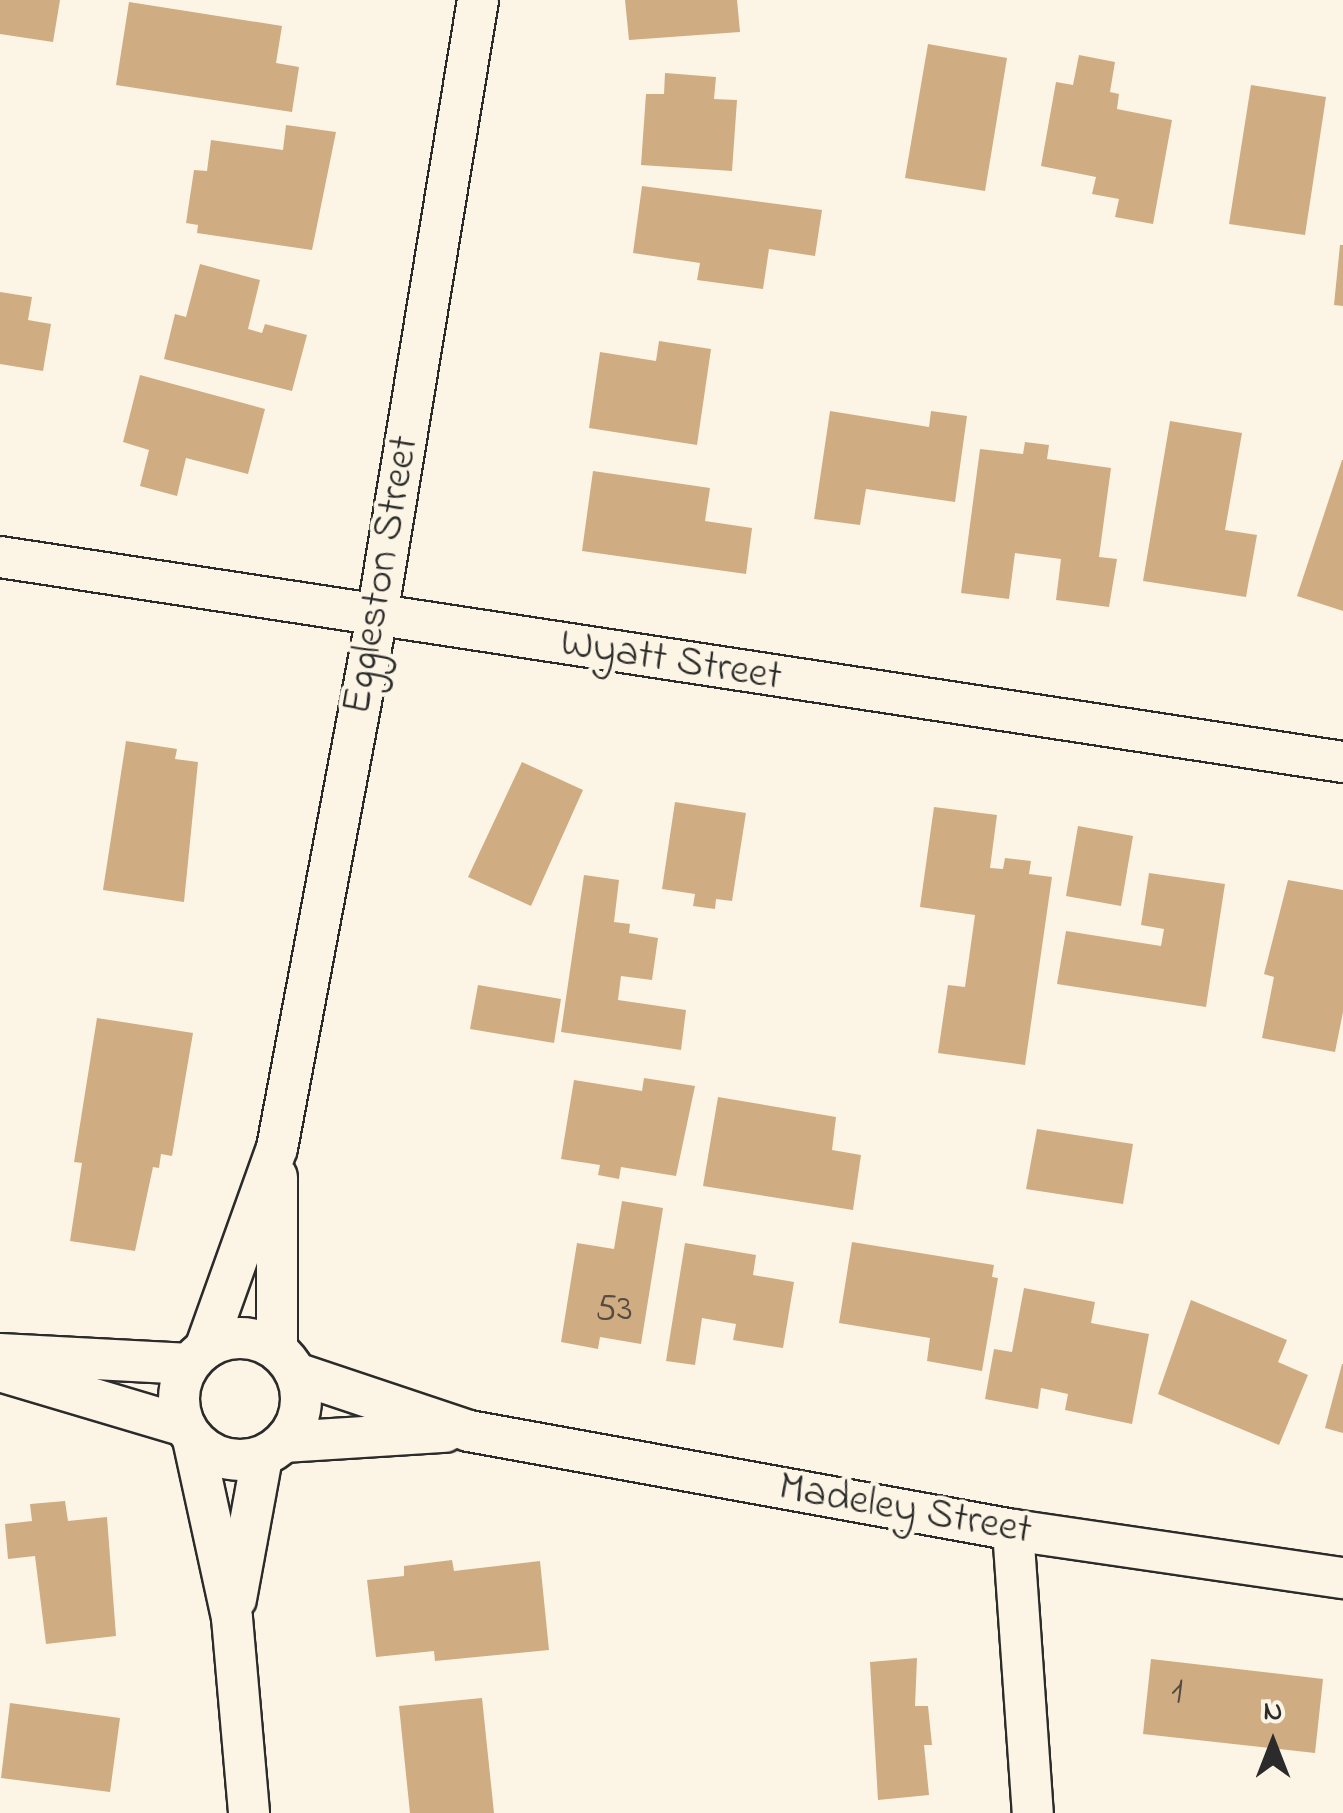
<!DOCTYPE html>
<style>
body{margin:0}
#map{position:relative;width:1343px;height:1813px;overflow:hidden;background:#fcf5e5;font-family:"Indie Flower",sans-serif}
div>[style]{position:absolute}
.building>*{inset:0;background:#d0ac82}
.roads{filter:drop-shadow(2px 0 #2b2b2b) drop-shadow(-2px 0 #2b2b2b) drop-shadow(0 2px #2b2b2b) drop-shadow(0 -2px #2b2b2b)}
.street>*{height:40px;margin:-20px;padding:0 20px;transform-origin:20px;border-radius:20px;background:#fcf5e5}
.street>.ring{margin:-20px;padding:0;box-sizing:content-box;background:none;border:40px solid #fcf5e5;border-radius:50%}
span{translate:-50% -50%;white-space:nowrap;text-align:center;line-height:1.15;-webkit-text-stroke:9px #fcf5e5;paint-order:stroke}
.number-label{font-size:38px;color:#544b41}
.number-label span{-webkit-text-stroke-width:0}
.street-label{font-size:42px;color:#2b2b2b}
.north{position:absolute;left:1223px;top:1693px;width:100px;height:100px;-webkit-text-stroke:8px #fcf5e5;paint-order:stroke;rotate:0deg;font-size:28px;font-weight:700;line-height:40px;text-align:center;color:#2b2b2b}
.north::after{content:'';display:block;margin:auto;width:35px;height:45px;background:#2b2b2b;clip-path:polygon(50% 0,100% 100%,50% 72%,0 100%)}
</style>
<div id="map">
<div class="building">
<i style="clip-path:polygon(0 0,60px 0,53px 42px,0 34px)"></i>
<i style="clip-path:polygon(625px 0,737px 0,740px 32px,629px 40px)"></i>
<i style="clip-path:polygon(129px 2px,282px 26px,276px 63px,299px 67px,292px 112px,116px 85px)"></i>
<i style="clip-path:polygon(928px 44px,1007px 58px,985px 191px,905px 178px)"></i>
<i style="clip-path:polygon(1079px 55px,1115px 62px,1110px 92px,1119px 94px,1117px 109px,1172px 120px,1153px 224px,1115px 217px,1119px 199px,1092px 194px,1096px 177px,1041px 166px,1056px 82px,1073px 85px)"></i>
<i style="clip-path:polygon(665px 73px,716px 77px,714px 99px,737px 100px,732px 171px,641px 165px,646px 94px,664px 94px)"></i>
<i style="clip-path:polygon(1251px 85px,1326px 97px,1305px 235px,1229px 224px)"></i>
<i style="clip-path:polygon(286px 125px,336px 132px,312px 250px,197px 233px,198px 225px,186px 223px,194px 170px,207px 171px,211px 140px,283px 150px)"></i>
<i style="clip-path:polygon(642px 186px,822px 210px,815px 256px,769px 249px,763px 289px,697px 280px,700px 263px,633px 253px)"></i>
<i style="clip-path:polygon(1340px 245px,1343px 245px,1343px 306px,1334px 305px)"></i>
<i style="clip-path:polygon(200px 264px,260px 280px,248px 329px,262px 333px,265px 324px,307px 335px,292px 391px,164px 359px,175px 314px,186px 317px)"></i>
<i style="clip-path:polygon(0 292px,32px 297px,28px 320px,51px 324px,43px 371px,0 364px)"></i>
<i style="clip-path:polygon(659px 341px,711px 349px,697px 445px,589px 428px,600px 352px,656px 361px)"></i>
<i style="clip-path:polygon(140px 375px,265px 409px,248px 474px,186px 458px,177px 496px,140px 486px,149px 450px,123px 442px)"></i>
<i style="clip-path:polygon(830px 411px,929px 427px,931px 411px,967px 416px,955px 502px,866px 489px,860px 525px,814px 519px)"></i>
<i style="clip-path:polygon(1170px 421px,1242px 433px,1225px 530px,1257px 535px,1246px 597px,1143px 581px)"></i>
<i style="clip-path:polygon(1025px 442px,1049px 445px,1047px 459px,1111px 468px,1099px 557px,1117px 559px,1109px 607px,1056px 600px,1061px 559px,1015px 553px,1009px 599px,961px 593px,980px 449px,1023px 454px)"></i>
<i style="clip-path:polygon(1342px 460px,1343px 460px,1343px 611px,1297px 596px)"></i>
<i style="clip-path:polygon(593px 471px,710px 488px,705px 521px,752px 528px,746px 574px,582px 551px)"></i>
<i style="clip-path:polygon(126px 741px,177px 749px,175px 759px,198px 762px,184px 902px,103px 890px)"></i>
<i style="clip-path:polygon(522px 762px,583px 790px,531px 906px,468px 877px)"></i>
<i style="clip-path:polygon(675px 802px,746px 813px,732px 901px,716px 899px,715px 909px,693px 906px,695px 894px,662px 889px)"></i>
<i style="clip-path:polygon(934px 807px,997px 815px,990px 868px,1003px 869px,1005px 858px,1031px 861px,1029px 874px,1052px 877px,1025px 1065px,938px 1053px,948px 985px,965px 987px,975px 915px,920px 907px)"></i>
<i style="clip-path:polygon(1078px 826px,1133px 836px,1121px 906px,1066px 896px)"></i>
<i style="clip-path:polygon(1149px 873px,1225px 884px,1206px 1007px,1057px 984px,1066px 931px,1161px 946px,1164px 929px,1141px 925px)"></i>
<i style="clip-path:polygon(584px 875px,619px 880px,614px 922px,630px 924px,629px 933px,658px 938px,652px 980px,621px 976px,618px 1000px,686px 1010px,681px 1050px,561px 1032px)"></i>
<i style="clip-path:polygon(1288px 880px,1343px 890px,1343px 1012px,1335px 1052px,1262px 1038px,1274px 977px,1264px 974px)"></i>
<i style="clip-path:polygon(478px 985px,561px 999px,554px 1043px,470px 1029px)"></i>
<i style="clip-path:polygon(97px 1018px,193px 1033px,172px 1156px,161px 1154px,159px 1168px,153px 1167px,135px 1251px,70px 1241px,82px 1163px,74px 1162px)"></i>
<i style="clip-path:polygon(644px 1078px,695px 1086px,676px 1176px,621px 1167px,619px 1179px,598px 1175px,600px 1165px,561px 1159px,574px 1080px,642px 1091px)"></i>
<i style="clip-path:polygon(718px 1097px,836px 1117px,832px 1150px,861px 1155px,853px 1210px,703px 1186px)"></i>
<i style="clip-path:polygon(1037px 1129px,1133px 1144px,1123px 1204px,1026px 1189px)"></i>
<i style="clip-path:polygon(622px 1201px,663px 1208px,641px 1344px,600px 1337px,598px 1349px,561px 1342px,577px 1243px,614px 1249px)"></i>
<i style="clip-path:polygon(852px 1242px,994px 1265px,992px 1277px,998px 1278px,982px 1371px,927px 1361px,930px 1338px,839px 1323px)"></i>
<i style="clip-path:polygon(685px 1243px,756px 1255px,753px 1275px,794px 1282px,783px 1348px,733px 1340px,736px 1324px,702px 1318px,695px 1365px,666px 1361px)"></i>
<i style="clip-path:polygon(1024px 1288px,1095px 1302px,1091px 1323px,1149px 1334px,1132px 1424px,1065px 1410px,1068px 1394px,1041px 1388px,1038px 1409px,985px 1399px,994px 1349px,1012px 1352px)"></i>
<i style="clip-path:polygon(1191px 1300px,1287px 1340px,1278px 1362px,1308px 1375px,1279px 1445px,1158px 1394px)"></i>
<i style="clip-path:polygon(1342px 1364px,1343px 1364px,1343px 1433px,1325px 1428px)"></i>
<i style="clip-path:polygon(65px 1501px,68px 1521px,107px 1517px,116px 1636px,46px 1644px,35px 1556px,8px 1559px,5px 1524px,32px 1521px,30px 1504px)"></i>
<i style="clip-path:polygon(452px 1560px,454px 1571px,540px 1561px,549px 1650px,435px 1661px,434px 1651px,376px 1657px,367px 1580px,404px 1576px,404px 1566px)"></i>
<i style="clip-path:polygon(917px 1658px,915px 1706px,928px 1706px,932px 1745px,924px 1745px,929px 1795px,878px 1800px,870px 1662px)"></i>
<i style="clip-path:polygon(1151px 1659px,1323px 1679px,1315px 1753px,1143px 1734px)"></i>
<i style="clip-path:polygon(482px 1698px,494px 1813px,410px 1813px,399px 1706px)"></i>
<i style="clip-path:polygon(10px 1703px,120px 1718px,110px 1792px,1px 1778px)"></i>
</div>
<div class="roads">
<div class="street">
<i style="left:0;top:557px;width:1359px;rotate:8.68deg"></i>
<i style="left:277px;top:1177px;width:173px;rotate:90deg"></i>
<i class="ring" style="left:179px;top:1338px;width:82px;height:82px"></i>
<i style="left:205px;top:1349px;width:214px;rotate:-70.3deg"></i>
<i style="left:277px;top:1148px;width:541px;rotate:-79.35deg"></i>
<i style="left:377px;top:616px;width:624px;rotate:-80.69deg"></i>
<i style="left:0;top:1354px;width:190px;rotate:3deg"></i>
<i style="left:0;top:1371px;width:193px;rotate:16.6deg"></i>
<i style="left:296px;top:1373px;width:182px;rotate:18.5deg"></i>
<i style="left:469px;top:1431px;width:553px;rotate:10.31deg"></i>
<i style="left:1013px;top:1530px;width:333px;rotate:8.3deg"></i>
<i style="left:193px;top:1439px;width:183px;rotate:77.7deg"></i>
<i style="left:232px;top:1618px;width:196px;rotate:85deg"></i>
<i style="left:284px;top:1442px;width:161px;rotate:-3.6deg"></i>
<i style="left:1013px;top:1530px;width:284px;rotate:86deg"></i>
<i style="left:236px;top:1599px;width:144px;rotate:-79.6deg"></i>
</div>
</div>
<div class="number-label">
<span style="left:614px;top:1311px">53</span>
<span style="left:1177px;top:1693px">1</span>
</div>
<div class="street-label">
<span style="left:382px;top:575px;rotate:-80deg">Eggleston Street</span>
<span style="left:671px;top:661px;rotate:9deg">Wyatt Street</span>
<span style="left:905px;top:1510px;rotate:10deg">Madeley Street</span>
</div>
<div class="north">N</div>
</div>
